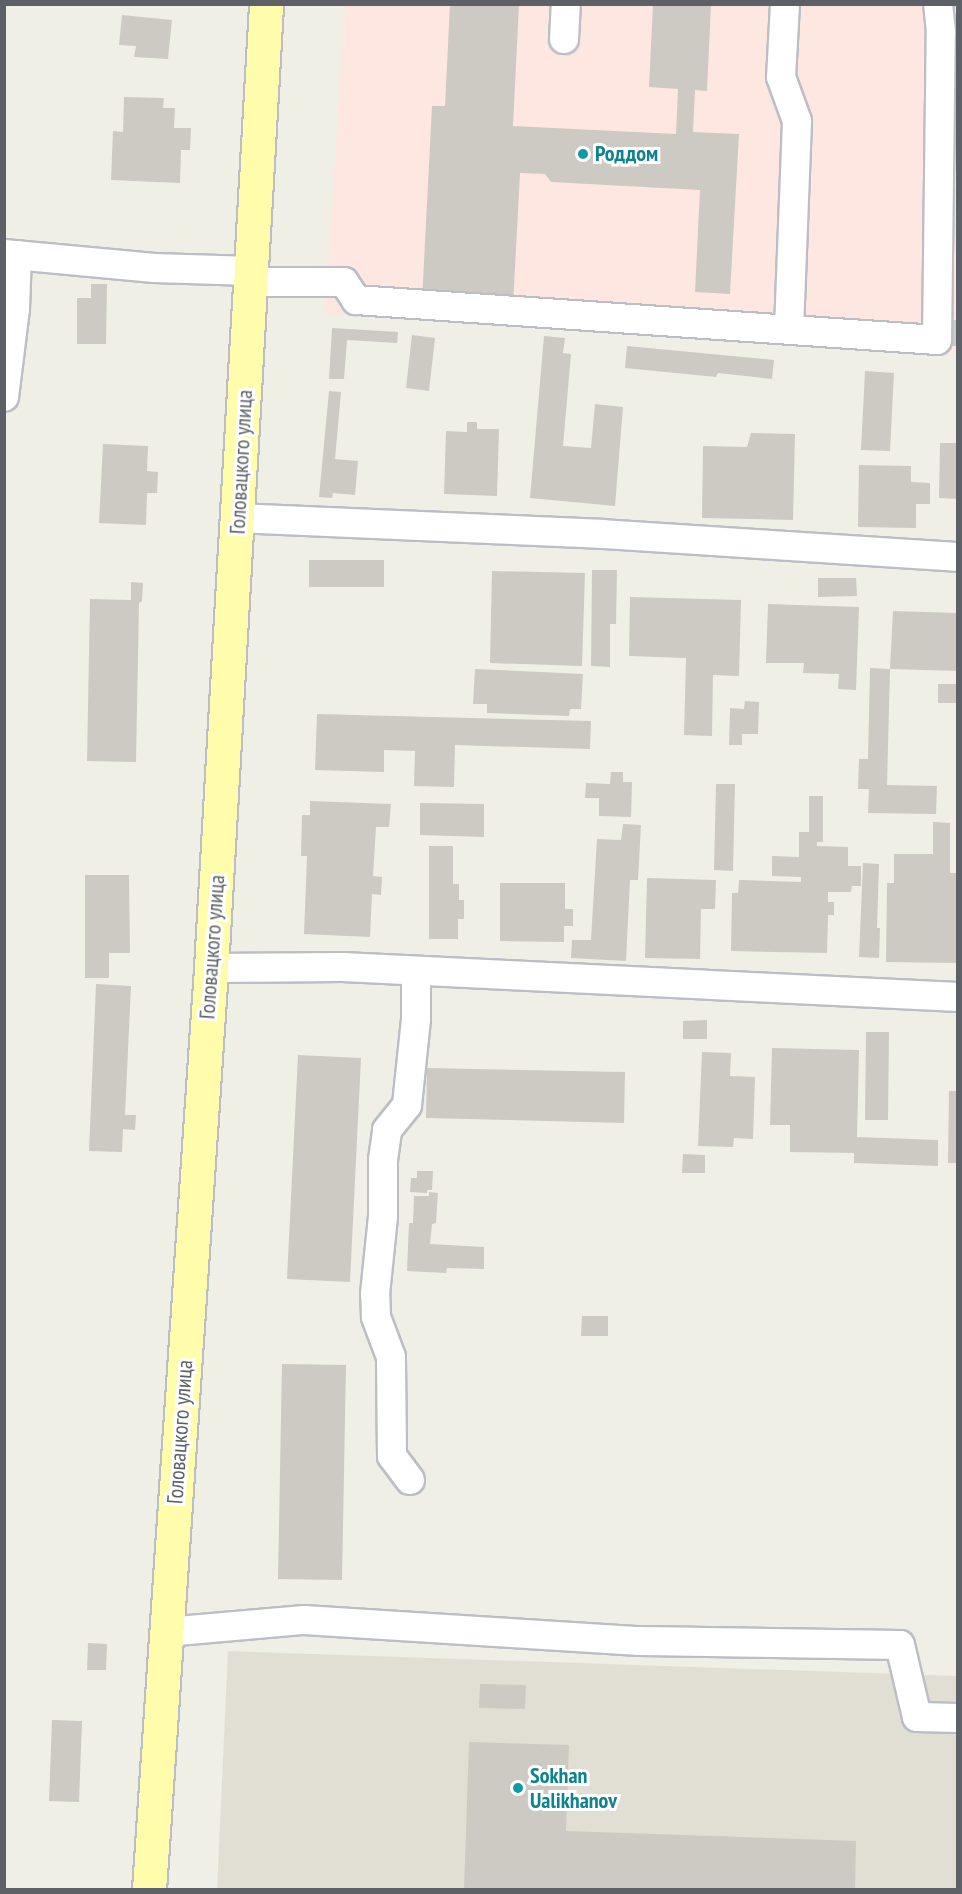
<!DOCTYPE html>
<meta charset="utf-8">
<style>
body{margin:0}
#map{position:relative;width:962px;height:1894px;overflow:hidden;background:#f0efe5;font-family:"PT Sans Narrow",sans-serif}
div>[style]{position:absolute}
.education>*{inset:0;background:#e1dfd4}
.medical>*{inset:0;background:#fee7e1}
.building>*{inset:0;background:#cccac2}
.roads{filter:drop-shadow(2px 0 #bcbec5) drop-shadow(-2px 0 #bcbec5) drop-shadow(0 2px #bcbec5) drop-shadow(0 -2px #bcbec5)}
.minor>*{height:28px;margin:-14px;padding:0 14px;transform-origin:14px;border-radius:14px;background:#fff}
.major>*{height:33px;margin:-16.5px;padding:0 16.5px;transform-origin:16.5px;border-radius:16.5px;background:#fffcab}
.dots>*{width:16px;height:16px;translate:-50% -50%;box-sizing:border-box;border:3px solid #fff;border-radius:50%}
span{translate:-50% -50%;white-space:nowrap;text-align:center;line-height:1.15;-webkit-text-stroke:6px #fff;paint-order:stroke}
.culture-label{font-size:22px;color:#0d838f;font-weight:700}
.left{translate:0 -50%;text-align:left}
.street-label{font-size:22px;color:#5d6067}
.frame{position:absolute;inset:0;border:6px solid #5d6067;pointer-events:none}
</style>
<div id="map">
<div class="education">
<i style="clip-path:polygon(228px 1651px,957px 1676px,957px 1889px,217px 1890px)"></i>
</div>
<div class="medical">
<i style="clip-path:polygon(345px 5px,957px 5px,957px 353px,325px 314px)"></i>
</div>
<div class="building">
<i style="clip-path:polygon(450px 4px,519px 4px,513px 126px,676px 134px,678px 89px,649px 87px,653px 4px,711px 4px,707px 91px,695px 90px,693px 132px,739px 134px,730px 294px,695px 292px,700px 190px,551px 182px,545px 174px,520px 173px,513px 306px,422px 301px,432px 106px,445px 106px)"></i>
<i style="clip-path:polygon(122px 15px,172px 20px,168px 59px,134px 57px,136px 46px,119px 45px)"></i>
<i style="clip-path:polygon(124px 97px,164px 98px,163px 108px,175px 108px,174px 128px,191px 128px,190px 150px,181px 150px,180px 183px,111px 180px,113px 131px,123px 132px)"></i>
<i style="clip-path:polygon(91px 284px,107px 284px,106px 344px,77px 344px,77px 298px,91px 298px)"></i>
<i style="clip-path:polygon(951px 320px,958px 320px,958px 346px,949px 346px)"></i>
<i style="clip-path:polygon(332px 328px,398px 332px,397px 343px,347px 340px,344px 379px,329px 379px)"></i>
<i style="clip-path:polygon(412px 335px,435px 338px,429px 391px,406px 388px)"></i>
<i style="clip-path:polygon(544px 336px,565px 338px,563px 353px,571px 354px,563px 446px,591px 448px,595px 404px,623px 407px,615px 506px,530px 498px)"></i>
<i style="clip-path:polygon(627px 346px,774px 360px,772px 379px,718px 373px,716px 377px,625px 368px)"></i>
<i style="clip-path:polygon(865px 371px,894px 373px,890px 451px,861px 450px)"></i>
<i style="clip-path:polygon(329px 391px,341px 392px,335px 459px,358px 461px,355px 495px,333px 493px,332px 498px,319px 497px)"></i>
<i style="clip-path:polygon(467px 422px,477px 422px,477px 429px,499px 429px,497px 496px,444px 494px,446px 431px,467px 432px)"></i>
<i style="clip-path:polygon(751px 433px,795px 434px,793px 520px,702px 518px,703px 446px,747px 447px)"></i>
<i style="clip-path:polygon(940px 443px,958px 443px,958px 499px,939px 498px)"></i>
<i style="clip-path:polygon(103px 444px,148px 446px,147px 471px,158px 472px,157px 493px,147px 493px,146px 525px,99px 523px)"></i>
<i style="clip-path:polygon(859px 465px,911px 466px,911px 482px,930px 483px,930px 504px,916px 504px,916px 528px,858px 527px)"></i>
<i style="clip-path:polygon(309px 560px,384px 560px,384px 587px,309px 587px)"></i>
<i style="clip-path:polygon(592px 570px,617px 570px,616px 624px,610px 624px,610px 667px,591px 666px)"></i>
<i style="clip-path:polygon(492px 571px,585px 573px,582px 666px,490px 663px)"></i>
<i style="clip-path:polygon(818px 578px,856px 578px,857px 596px,818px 597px)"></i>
<i style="clip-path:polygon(131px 582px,143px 583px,142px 601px,139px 603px,136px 762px,87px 761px,90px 599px,131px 600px)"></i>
<i style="clip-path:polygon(630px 597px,741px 600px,739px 676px,713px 675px,712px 736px,684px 735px,686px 658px,629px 656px)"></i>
<i style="clip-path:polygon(768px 604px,859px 607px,856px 690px,838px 689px,839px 674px,803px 673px,804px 663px,766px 663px)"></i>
<i style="clip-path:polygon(893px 611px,958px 613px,958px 671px,890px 669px)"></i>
<i style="clip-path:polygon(870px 668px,890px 669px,887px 785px,937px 786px,936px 814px,868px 813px,869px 789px,858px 789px,859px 759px,868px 759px)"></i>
<i style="clip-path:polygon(475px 669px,583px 674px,581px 709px,570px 709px,569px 716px,487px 713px,487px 704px,473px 704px)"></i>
<i style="clip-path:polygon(938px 684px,956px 684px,958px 703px,938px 703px)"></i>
<i style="clip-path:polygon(745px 701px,759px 702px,758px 734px,742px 734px,742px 745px,729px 745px,730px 708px,744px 709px)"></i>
<i style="clip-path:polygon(317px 714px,591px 721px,590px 749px,455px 745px,454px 787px,414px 786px,415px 751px,384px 750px,384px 772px,315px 770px)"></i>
<i style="clip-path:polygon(611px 772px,623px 772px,623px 782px,632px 782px,631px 817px,599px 816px,599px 798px,585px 798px,586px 783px,610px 784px)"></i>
<i style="clip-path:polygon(716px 784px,735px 784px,733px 871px,714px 870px)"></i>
<i style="clip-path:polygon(809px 796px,823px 796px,823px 842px,817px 842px,817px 846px,848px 847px,848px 866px,861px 866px,861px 886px,852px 886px,851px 892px,828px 892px,828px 902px,834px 902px,834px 915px,828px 915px,827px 953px,731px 951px,732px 893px,738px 893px,739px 880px,801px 882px,801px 877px,772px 876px,772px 856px,799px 857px,799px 832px,809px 832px)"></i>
<i style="clip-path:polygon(310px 801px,391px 804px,389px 827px,376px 827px,373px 876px,382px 877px,381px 895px,372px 894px,370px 937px,304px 934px,307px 856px,301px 856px,302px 815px,310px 815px)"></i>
<i style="clip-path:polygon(420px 803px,484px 804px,484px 837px,420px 835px)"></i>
<i style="clip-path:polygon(933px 822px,950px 823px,950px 873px,958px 873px,958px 963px,886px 962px,887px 883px,894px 883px,894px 854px,933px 854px)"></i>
<i style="clip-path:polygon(623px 824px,641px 825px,638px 880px,630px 880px,626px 961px,571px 958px,572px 940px,591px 940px,597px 839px,621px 840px)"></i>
<i style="clip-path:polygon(429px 846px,453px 846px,453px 884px,459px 884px,459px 900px,464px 900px,464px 919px,458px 919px,458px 939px,429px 939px)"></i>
<i style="clip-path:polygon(863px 863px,879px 864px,877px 928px,880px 928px,879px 958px,859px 957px)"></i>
<i style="clip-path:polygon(85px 875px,129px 875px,130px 953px,109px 953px,109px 978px,85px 978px)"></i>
<i style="clip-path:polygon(647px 878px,716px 880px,715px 909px,701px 909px,700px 959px,645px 958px)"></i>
<i style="clip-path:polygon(500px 883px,565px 883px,565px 909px,573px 909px,573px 926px,564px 926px,564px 942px,500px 941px)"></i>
<i style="clip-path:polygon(96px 984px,131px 986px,125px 1115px,136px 1115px,135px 1130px,123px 1129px,122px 1152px,89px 1151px)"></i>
<i style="clip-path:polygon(707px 1020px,707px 1039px,683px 1039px,683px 1021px)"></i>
<i style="clip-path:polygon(866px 1032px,889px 1032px,888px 1120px,865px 1120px)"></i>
<i style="clip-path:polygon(772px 1048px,859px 1050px,857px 1137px,938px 1140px,938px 1166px,854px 1163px,854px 1153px,790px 1152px,790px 1125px,770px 1125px)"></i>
<i style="clip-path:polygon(702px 1052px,731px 1053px,730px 1076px,755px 1077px,753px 1139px,734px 1138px,733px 1147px,698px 1146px)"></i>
<i style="clip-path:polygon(298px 1055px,361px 1058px,350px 1282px,287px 1279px)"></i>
<i style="clip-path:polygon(427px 1068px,625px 1072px,624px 1123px,426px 1118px)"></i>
<i style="clip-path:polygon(949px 1091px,958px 1091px,958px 1163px,948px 1163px)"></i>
<i style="clip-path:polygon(683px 1154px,705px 1155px,705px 1173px,682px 1173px)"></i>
<i style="clip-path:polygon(417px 1171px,433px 1171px,432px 1190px,427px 1190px,427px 1193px,410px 1192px,411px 1178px,417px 1178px)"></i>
<i style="clip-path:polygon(429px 1192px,438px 1193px,436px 1223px,432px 1224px,430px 1244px,484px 1247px,484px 1269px,447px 1268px,446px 1273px,407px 1271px,409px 1223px,413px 1223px,414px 1196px,429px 1196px)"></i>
<i style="clip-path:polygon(582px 1316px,608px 1316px,608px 1336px,581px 1336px)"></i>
<i style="clip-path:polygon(282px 1364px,346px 1365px,342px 1580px,278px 1579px)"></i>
<i style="clip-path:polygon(88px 1643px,107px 1644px,106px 1670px,87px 1670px)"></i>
<i style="clip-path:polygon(480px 1684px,526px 1685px,525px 1709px,479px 1708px)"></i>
<i style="clip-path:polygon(52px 1720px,82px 1721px,79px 1802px,49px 1801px)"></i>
<i style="clip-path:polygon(469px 1742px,569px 1745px,566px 1831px,856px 1841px,855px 1890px,464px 1890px)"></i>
</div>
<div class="roads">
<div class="minor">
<i style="left:785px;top:4px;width:73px;rotate:93.1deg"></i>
<i style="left:781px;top:77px;width:47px;rotate:70deg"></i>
<i style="left:797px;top:121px;width:209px;rotate:92.2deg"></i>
<i style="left:564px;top:39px;width:35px;rotate:-87deg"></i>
<i style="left:4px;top:254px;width:151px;rotate:5.3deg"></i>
<i style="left:154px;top:268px;width:98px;rotate:1.8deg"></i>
<i style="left:252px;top:282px;width:92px"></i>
<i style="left:344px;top:282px;width:22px;rotate:56deg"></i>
<i style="left:356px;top:300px;width:582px;rotate:3.94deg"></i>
<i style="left:937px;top:340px;width:308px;rotate:-89.3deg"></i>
<i style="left:941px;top:32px;width:28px;rotate:-96deg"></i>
<i style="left:4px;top:397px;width:89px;rotate:-82.9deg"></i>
<i style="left:15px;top:309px;width:54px;rotate:-87.9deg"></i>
<i style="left:238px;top:518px;width:365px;rotate:2.5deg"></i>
<i style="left:603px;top:534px;width:356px;rotate:3.7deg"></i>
<i style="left:211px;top:968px;width:132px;rotate:-0.4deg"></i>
<i style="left:343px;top:967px;width:616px;rotate:2.79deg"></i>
<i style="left:410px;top:1480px;width:30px;rotate:-127deg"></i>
<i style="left:392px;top:1456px;width:99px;rotate:-90.6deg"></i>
<i style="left:391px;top:1357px;width:43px;rotate:-110.6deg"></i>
<i style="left:376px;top:1317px;width:23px;rotate:-92deg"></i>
<i style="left:375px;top:1294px;width:77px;rotate:-84.1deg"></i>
<i style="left:383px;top:1217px;width:57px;rotate:-90deg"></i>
<i style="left:383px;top:1160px;width:30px;rotate:-82deg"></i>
<i style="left:387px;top:1130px;width:32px;rotate:-51deg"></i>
<i style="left:407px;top:1105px;width:86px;rotate:-84deg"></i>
<i style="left:416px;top:1019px;width:48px;rotate:-90deg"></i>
<i style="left:166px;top:1632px;width:139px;rotate:-5deg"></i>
<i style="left:304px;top:1620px;width:336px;rotate:3.6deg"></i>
<i style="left:639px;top:1641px;width:261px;rotate:0.9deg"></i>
<i style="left:900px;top:1645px;width:74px;rotate:76.7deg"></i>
<i style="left:917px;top:1717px;width:41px;rotate:1.4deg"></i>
</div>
<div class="major">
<i style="left:149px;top:1890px;width:924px;rotate:-86.15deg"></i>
<i style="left:211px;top:968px;width:966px;rotate:-86.73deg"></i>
</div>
</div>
<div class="dots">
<i style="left:583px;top:154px;background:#0f9aa8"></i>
<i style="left:518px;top:1788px;background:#0f9aa8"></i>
</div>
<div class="culture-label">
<span class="left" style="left:595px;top:154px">Роддом</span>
<span class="left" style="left:530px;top:1788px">Sokhan<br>Ualikhanov</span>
</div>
<div class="street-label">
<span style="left:241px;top:462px;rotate:-87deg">Головацкого улица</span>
<span style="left:212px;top:947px;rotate:-86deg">Головацкого улица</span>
<span style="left:180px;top:1432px;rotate:-86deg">Головацкого улица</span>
</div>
<div class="frame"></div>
</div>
